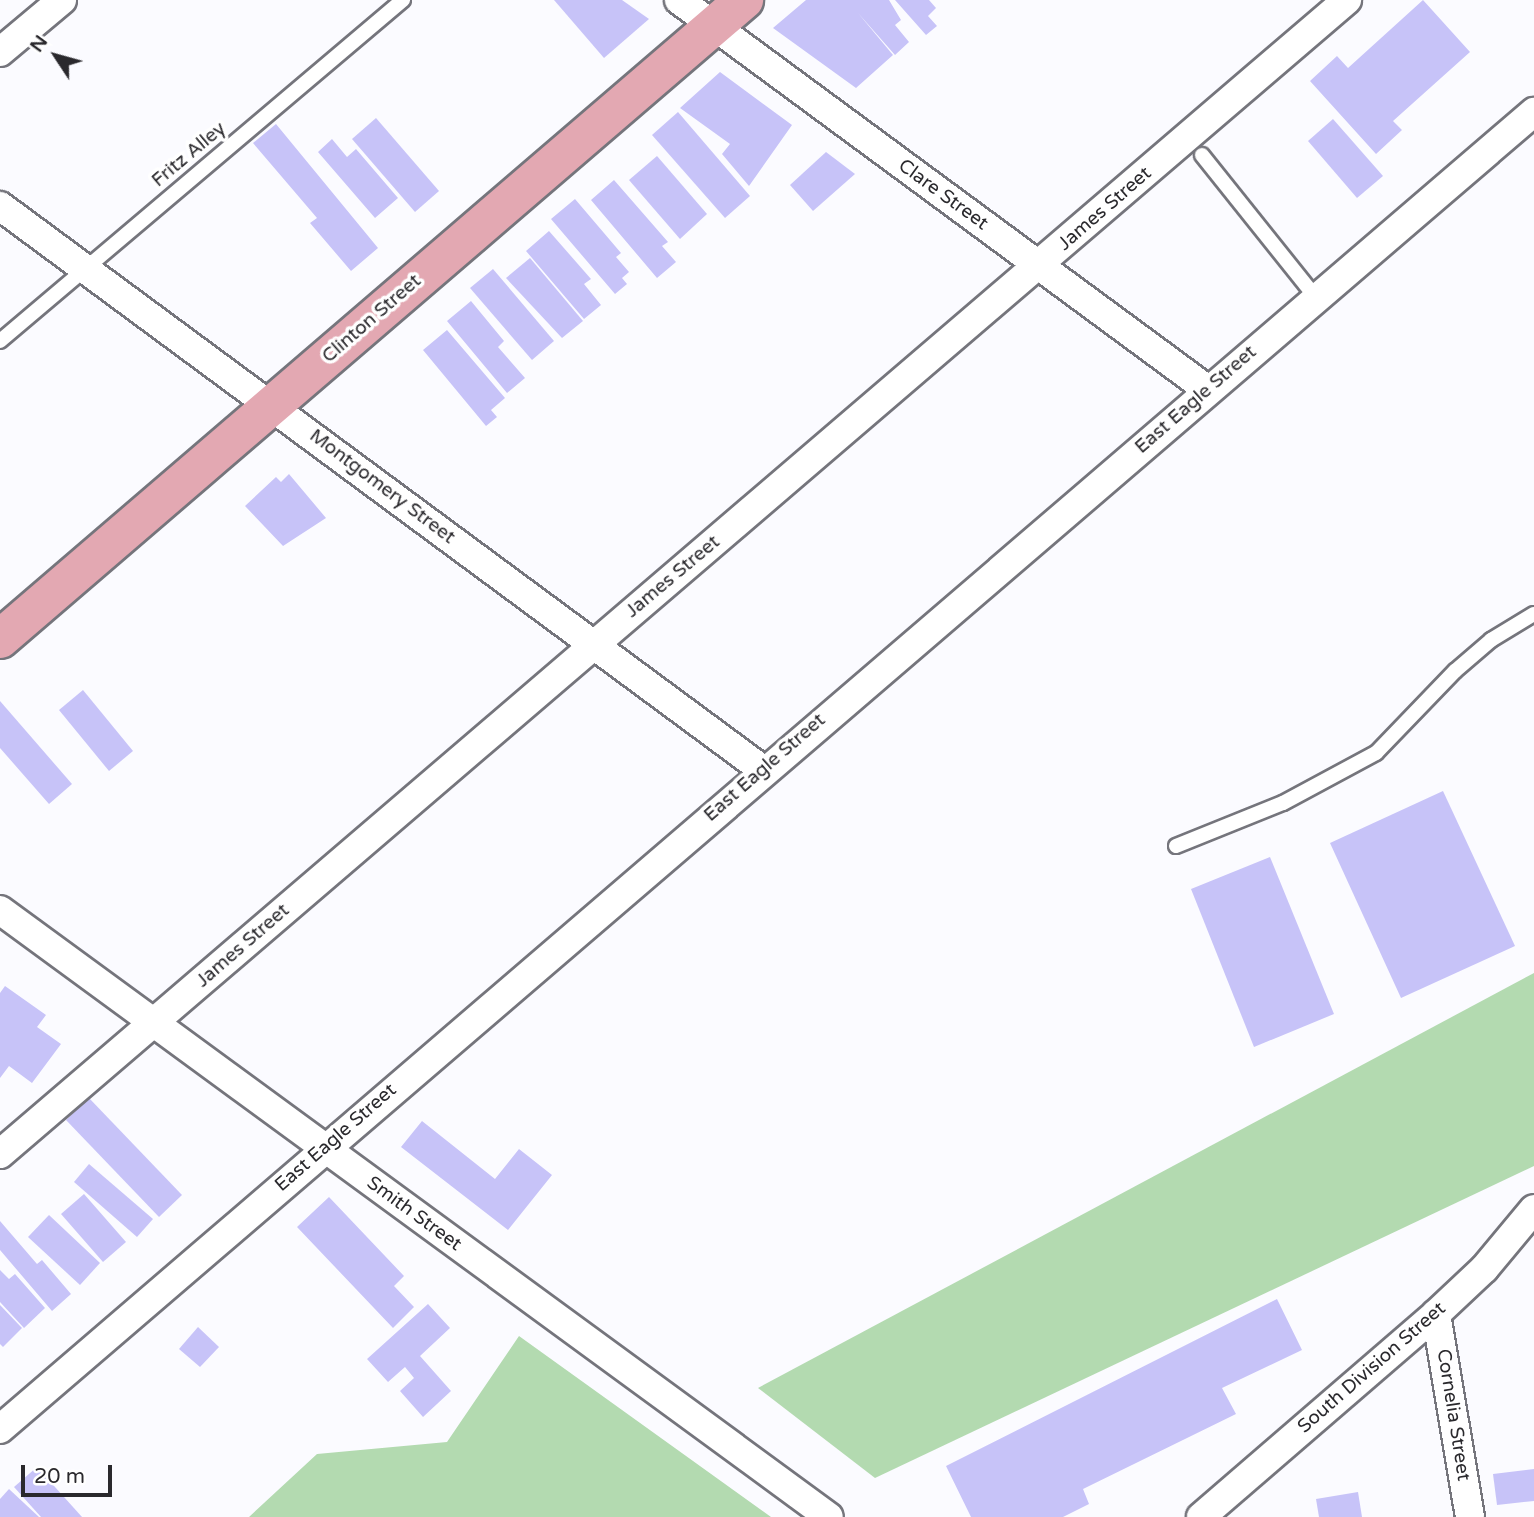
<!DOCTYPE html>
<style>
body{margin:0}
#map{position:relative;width:1534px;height:1517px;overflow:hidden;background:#fbfbff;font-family:"Varela Round",sans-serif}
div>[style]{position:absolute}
.green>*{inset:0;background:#b3dab0}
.building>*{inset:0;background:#c7c3f8}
.roads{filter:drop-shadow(2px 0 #75757c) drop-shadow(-2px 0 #75757c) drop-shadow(0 2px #75757c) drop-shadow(0 -2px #75757c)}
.lane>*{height:14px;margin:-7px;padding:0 7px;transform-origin:7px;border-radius:7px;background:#fff}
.street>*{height:28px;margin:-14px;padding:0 14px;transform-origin:14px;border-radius:14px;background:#fff}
.primary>*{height:38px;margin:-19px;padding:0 19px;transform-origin:19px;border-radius:19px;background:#e3a8b2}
span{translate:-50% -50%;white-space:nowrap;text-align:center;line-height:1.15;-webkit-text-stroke:7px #fff;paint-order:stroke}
.street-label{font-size:19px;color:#2a292d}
.north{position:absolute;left:21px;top:21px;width:70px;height:70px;-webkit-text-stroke:5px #fff;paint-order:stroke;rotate:306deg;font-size:19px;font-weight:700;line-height:28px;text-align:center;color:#2a292d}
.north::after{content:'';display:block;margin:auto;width:24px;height:32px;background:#2a292d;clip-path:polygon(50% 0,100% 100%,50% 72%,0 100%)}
.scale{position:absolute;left:21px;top:1465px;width:91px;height:32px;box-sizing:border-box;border:4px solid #2a292d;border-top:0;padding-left:9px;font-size:21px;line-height:24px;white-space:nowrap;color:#2a292d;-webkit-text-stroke:5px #fff;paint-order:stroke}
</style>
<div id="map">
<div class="green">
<i style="clip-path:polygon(1534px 973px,1534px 1166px,875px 1478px,758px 1388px)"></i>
<i style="clip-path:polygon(519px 1336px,771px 1517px,249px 1517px,317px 1454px,447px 1442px)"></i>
</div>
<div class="building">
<i style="clip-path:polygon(554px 0,622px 0,649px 19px,604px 58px)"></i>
<i style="clip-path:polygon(806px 0,889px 0,901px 20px,895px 25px,909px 42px,895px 55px,858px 13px,893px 55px,856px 88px,773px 28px)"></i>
<i style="clip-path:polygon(895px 0,929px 0,936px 8px,928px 16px,937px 26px,926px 35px)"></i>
<i style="clip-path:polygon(1423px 0,1470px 52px,1393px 121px,1402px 130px,1376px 154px,1310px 81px,1337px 56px,1348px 68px)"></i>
<i style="clip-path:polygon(720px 72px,792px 125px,749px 186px,722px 154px,730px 144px,680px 108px)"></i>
<i style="clip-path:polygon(678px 112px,750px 196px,725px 218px,652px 135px)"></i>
<i style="clip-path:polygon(376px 118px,439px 191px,415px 212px,352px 139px)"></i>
<i style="clip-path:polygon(1333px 119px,1383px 176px,1357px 198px,1308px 141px)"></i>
<i style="clip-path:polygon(276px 124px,378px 248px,351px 271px,310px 223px,317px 218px,253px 143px)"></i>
<i style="clip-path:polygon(332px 139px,347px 157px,356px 149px,398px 198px,375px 218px,318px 152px)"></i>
<i style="clip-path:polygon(826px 152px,855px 174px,813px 211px,790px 185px)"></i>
<i style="clip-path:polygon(657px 156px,707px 214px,680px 239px,629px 180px)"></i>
<i style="clip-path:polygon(614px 180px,668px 242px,662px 246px,676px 262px,657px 278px,591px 200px)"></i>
<i style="clip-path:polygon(575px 199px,621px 253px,616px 257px,629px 272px,622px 278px,627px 284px,615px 294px,551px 219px)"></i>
<i style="clip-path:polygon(549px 231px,591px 279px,584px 284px,601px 305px,584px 319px,526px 251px)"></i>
<i style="clip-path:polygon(530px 258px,583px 321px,562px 338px,506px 278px)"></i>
<i style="clip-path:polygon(493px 269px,554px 341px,532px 360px,470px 288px)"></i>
<i style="clip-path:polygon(471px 301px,504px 341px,498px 347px,525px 378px,507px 393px,447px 321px)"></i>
<i style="clip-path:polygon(447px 330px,505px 398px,491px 410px,497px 417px,486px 426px,423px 350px)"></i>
<i style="clip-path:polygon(289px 474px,326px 518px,283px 546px,245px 506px,276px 477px,281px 482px)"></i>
<i style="clip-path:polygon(83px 690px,133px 751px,109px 771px,59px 710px)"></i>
<i style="clip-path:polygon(0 701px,72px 784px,49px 804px,0 748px)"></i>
<i style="clip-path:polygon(1443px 791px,1515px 946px,1401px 998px,1330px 843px)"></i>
<i style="clip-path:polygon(1270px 857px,1334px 1014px,1254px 1047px,1191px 889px)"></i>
<i style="clip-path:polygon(5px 986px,46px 1015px,37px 1027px,61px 1044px,32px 1083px,9px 1066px,0 1078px,0 993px)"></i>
<i style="clip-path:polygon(89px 1098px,182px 1195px,159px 1217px,66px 1120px)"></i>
<i style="clip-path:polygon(422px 1121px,495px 1179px,519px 1149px,552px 1175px,508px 1230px,401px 1147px)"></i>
<i style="clip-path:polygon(89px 1164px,153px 1219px,137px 1237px,74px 1182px)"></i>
<i style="clip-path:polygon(84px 1194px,126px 1242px,103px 1262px,61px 1214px)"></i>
<i style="clip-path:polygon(329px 1197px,404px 1276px,394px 1286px,414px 1307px,393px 1328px,297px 1227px)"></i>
<i style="clip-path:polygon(49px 1215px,100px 1263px,80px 1285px,28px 1237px)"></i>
<i style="clip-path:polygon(0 1221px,37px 1264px,42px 1260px,71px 1294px,52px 1311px,0 1250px)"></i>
<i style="clip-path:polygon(0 1270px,9px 1279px,15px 1274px,45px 1308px,24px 1328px,0 1302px)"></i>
<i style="clip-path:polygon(1277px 1299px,1302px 1350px,1222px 1388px,1236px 1414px,1083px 1489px,1089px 1504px,1063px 1517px,971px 1517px,946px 1466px)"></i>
<i style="clip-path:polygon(428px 1304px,450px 1328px,420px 1356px,451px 1391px,423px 1417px,400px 1391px,414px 1378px,405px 1367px,388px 1382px,367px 1359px)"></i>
<i style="clip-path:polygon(0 1305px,22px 1328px,3px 1347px,0 1344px)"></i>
<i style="clip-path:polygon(198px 1327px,219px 1347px,200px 1367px,179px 1349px)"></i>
<i style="clip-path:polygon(37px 1467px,82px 1517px,41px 1517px,14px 1487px)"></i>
<i style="clip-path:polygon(1534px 1469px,1534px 1501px,1497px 1505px,1493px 1474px)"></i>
<i style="clip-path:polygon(9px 1489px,39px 1517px,0 1517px,0 1499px)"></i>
<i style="clip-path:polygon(1358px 1492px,1362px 1517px,1319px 1517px,1316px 1499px)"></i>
</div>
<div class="roads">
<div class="lane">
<i style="left:1202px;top:155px;width:183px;rotate:51.4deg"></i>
<i style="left:0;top:341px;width:528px;rotate:-40.24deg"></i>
<i style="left:1176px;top:846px;width:115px;rotate:-21.9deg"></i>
<i style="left:1283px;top:803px;width:106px;rotate:-28.3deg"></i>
<i style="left:1376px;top:753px;width:114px;rotate:-46.1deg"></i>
<i style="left:1455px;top:671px;width:48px;rotate:-40.7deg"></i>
<i style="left:1491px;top:640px;width:50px;rotate:-31.2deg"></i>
</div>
<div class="street">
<i style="left:679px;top:0;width:657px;rotate:36.4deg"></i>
<i style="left:0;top:52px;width:81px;rotate:-40deg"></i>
<i style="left:0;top:206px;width:949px;rotate:36.47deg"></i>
<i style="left:0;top:910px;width:1027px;rotate:36.21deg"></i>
<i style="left:0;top:1154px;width:1774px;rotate:-40.59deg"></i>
<i style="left:1436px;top:1314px;width:206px;rotate:80.5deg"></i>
<i style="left:0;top:1429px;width:2022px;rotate:-40.65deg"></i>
<i style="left:1201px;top:1517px;width:311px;rotate:-40.8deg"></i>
<i style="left:1436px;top:1314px;width:66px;rotate:-43.2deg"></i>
<i style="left:1484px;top:1269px;width:78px;rotate:-50.2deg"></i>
</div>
<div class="primary">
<i style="left:0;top:639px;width:981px;rotate:-40.66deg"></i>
</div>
</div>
<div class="street-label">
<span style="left:189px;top:155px;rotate:-40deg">Fritz Alley</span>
<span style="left:943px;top:195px;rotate:36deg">Clare Street</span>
<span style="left:1105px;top:209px;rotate:-41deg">James Street</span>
<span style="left:372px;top:319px;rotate:-41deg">Clinton Street</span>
<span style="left:1196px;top:400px;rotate:-41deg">East Eagle Street</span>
<span style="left:382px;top:487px;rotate:37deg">Montgomery Street</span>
<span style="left:673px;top:577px;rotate:-40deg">James Street</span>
<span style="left:765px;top:768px;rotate:-41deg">East Eagle Street</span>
<span style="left:243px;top:946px;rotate:-41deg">James Street</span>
<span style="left:336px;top:1138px;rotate:-41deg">East Eagle Street</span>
<span style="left:414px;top:1214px;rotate:36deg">Smith Street</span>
<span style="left:1372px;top:1368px;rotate:-41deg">South Division Street</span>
<span style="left:1453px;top:1415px;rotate:81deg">Cornelia Street</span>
</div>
<div class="north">N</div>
<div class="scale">20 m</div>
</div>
